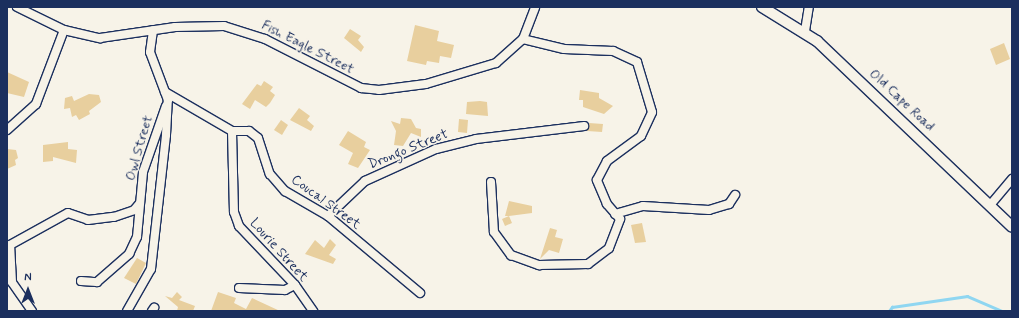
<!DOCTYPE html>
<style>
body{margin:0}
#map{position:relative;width:1019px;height:318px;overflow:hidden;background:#f7f3e8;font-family:Mynerve,sans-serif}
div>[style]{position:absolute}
.stream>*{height:2.5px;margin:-1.25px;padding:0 1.25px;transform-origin:1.25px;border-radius:1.25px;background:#8fd6f1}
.building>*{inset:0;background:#e8cf9e}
.roads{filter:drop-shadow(1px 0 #1b2f5e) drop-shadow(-1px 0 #1b2f5e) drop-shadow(0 1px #1b2f5e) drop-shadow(0 -1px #1b2f5e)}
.minor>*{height:8px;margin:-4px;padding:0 4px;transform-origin:4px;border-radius:4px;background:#f7f3e8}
.tertiary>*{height:10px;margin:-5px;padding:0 5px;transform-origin:5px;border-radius:5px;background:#f7f3e8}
span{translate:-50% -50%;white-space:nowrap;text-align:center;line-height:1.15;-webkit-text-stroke:3px #f7f3e8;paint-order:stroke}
.street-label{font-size:14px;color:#1b2f5e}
.frame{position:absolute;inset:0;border:8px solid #1b2f5e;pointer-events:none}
.north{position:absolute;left:8px;top:270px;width:40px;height:40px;-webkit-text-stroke:3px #f7f3e8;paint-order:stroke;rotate:0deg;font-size:11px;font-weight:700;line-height:16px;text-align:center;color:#1b2f5e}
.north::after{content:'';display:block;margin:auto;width:14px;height:18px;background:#1b2f5e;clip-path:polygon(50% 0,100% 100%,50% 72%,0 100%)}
</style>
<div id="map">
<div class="stream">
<i style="left:889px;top:311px;width:5px;rotate:-53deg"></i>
<i style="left:892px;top:307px;width:76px;rotate:-8.3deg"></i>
<i style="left:967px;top:296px;width:38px;rotate:23deg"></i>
</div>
<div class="building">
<i style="clip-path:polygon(415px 25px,439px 31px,437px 41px,454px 45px,451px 58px,440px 56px,439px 63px,427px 61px,426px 65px,407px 61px)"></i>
<i style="clip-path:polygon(350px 29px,361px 36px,358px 40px,364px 47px,361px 52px,344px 38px)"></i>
<i style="clip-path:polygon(1004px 43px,1010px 59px,996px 65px,990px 49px)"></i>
<i style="clip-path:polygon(7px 72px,29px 82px,24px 97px,7px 93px)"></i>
<i style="clip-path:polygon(264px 81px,273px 87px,270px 91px,275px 95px,270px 103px,266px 107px,255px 100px,250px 109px,242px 104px,257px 84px,261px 86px)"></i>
<i style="clip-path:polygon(580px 90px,599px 93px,599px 98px,613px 106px,604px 114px,583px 107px,583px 100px,579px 100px)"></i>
<i style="clip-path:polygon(89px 94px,99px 95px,101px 102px,89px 111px,90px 114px,79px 120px,76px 115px,72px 117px,70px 108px,64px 109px,65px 98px,72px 96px,74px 101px)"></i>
<i style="clip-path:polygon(480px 101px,487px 102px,488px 116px,466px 114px,467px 102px)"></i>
<i style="clip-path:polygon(299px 108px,310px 116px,307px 120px,314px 126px,311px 131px,290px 120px)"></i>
<i style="clip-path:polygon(401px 118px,411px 119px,416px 128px,421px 129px,421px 137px,411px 133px,403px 146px,394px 145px,396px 131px,391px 121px,400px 124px)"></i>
<i style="clip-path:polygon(459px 119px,468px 120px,467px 133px,458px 132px)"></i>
<i style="clip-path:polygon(281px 120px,288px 125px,282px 135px,274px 130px)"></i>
<i style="clip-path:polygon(589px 123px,603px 124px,602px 132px,587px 131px)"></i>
<i style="clip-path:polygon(348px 131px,366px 142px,364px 147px,370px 150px,358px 168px,348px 164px,353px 153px,339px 145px)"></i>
<i style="clip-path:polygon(68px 142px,68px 149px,77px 150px,76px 163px,53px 157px,53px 161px,43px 162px,43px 145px)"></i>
<i style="clip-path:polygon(7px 149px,16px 150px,18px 158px,15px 160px,16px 165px,7px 169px)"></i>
<i style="clip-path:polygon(509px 201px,532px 206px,532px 213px,509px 216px,512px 223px,505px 226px,502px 219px,509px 216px,505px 216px)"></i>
<i style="clip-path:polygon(642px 223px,646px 242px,635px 243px,631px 225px)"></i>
<i style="clip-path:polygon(550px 228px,557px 230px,555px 237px,563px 239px,559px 253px,549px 250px,540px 259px)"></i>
<i style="clip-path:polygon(330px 239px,336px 245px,329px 255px,336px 259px,333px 264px,305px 254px,315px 240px,324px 248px)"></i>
<i style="clip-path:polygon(137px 258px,146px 263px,136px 284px,124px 278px)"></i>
<i style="clip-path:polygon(177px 292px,182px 297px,179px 300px,195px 306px,193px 311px,177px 311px,178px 307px,165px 296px,172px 298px)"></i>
<i style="clip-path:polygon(218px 292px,236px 298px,234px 303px,246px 309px,252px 298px,280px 311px,211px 311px)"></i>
</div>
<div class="roads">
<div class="minor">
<i style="left:17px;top:7px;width:52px;rotate:26.1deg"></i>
<i style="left:64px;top:30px;width:37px;rotate:13deg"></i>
<i style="left:100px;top:38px;width:76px;rotate:-8.3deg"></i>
<i style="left:175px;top:27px;width:49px;rotate:-1.2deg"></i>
<i style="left:224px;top:26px;width:43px;rotate:17.6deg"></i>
<i style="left:265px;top:39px;width:108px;rotate:27deg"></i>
<i style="left:361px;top:88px;width:18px;rotate:6deg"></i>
<i style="left:379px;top:90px;width:47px;rotate:-7.3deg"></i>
<i style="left:426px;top:84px;width:73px;rotate:-16.7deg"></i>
<i style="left:496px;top:63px;width:36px;rotate:-42deg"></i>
<i style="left:523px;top:39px;width:34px;rotate:-69deg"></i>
<i style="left:805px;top:31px;width:24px;rotate:-81deg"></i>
<i style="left:165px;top:92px;width:78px;rotate:30.2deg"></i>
<i style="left:232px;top:131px;width:81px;rotate:88.6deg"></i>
<i style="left:234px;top:212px;width:15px;rotate:70deg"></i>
<i style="left:239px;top:226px;width:81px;rotate:46.5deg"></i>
<i style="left:295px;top:285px;width:32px;rotate:55deg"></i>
<i style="left:7px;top:130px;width:39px;rotate:-42deg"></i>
<i style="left:36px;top:104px;width:79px;rotate:-69.3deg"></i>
<i style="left:232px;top:131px;width:17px"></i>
<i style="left:249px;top:131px;width:11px;rotate:38deg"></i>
<i style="left:258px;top:138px;width:38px;rotate:72deg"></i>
<i style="left:270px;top:174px;width:23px;rotate:49deg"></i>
<i style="left:285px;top:191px;width:50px;rotate:30.2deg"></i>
<i style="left:328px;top:216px;width:120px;rotate:39.9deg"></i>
<i style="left:491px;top:182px;width:50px;rotate:86.6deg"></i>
<i style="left:494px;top:232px;width:29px;rotate:54deg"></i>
<i style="left:511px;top:255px;width:30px;rotate:20deg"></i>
<i style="left:539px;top:265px;width:49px;rotate:-1.2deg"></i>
<i style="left:588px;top:264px;width:26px;rotate:-37deg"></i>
<i style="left:609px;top:248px;width:31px;rotate:-69deg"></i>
<i style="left:620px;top:219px;width:20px;rotate:-131deg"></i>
<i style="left:607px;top:204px;width:26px;rotate:-113deg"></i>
<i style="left:597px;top:180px;width:21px;rotate:-62deg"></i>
<i style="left:607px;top:161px;width:42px;rotate:-36.3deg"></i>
<i style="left:641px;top:136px;width:26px;rotate:-65deg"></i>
<i style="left:652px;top:112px;width:52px;rotate:-106.7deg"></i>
<i style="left:637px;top:62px;width:26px;rotate:-155deg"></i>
<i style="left:613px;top:51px;width:49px;rotate:-177.7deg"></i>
<i style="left:564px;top:49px;width:42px;rotate:-166.3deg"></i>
<i style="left:991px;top:204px;width:33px;rotate:-50deg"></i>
<i style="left:615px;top:214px;width:29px;rotate:-16deg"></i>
<i style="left:643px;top:206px;width:66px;rotate:3.5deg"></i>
<i style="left:709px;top:210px;width:21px;rotate:-17deg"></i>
<i style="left:729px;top:204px;width:11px;rotate:-56deg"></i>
<i style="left:328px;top:216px;width:51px;rotate:-43.4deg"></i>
<i style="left:365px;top:181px;width:78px;rotate:-24.3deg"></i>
<i style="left:436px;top:149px;width:41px;rotate:-14deg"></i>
<i style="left:476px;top:139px;width:109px;rotate:-6.9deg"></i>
<i style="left:81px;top:281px;width:16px;rotate:4deg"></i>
<i style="left:97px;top:282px;width:43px;rotate:-41.2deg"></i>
<i style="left:129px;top:254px;width:19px;rotate:-65deg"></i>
<i style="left:137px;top:237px;width:65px;rotate:-84.7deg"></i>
<i style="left:143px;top:172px;width:70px;rotate:-70.8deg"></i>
<i style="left:239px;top:288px;width:46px;rotate:2.5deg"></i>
<i style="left:285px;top:290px;width:11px;rotate:-27deg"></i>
<i style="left:32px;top:311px;width:35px;rotate:-125deg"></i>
<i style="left:12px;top:282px;width:37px;rotate:-93deg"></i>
<i style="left:10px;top:245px;width:66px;rotate:-28.9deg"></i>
<i style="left:68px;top:213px;width:21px;rotate:19deg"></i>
<i style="left:88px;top:220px;width:26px;rotate:-7deg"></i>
<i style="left:114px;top:217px;width:21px;rotate:-19deg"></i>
<i style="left:134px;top:210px;width:9px;rotate:-49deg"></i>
<i style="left:127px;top:311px;width:48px;rotate:-60.3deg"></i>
<i style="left:151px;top:269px;width:135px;rotate:-83.6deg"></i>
<i style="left:166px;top:135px;width:35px;rotate:-87deg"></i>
<i style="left:168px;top:100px;width:51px;rotate:-110.6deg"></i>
<i style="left:150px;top:52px;width:22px;rotate:-82deg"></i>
<i style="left:152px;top:311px;width:4px;rotate:-56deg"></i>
</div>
<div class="tertiary">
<i style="left:762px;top:7px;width:65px;rotate:31.7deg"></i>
<i style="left:817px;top:41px;width:269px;rotate:43.6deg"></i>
</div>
</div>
<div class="street-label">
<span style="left:308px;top:47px;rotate:27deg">Fish Eagle Street</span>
<span style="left:902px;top:100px;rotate:43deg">Old Cape Road</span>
<span style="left:139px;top:148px;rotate:-74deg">Owl Street</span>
<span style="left:408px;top:149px;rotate:-22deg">Drongo Street</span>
<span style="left:326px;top:202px;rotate:36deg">Coucal Street</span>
<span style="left:279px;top:250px;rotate:48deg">Lourie Street</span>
</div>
<div class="frame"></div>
<div class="north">N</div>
</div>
